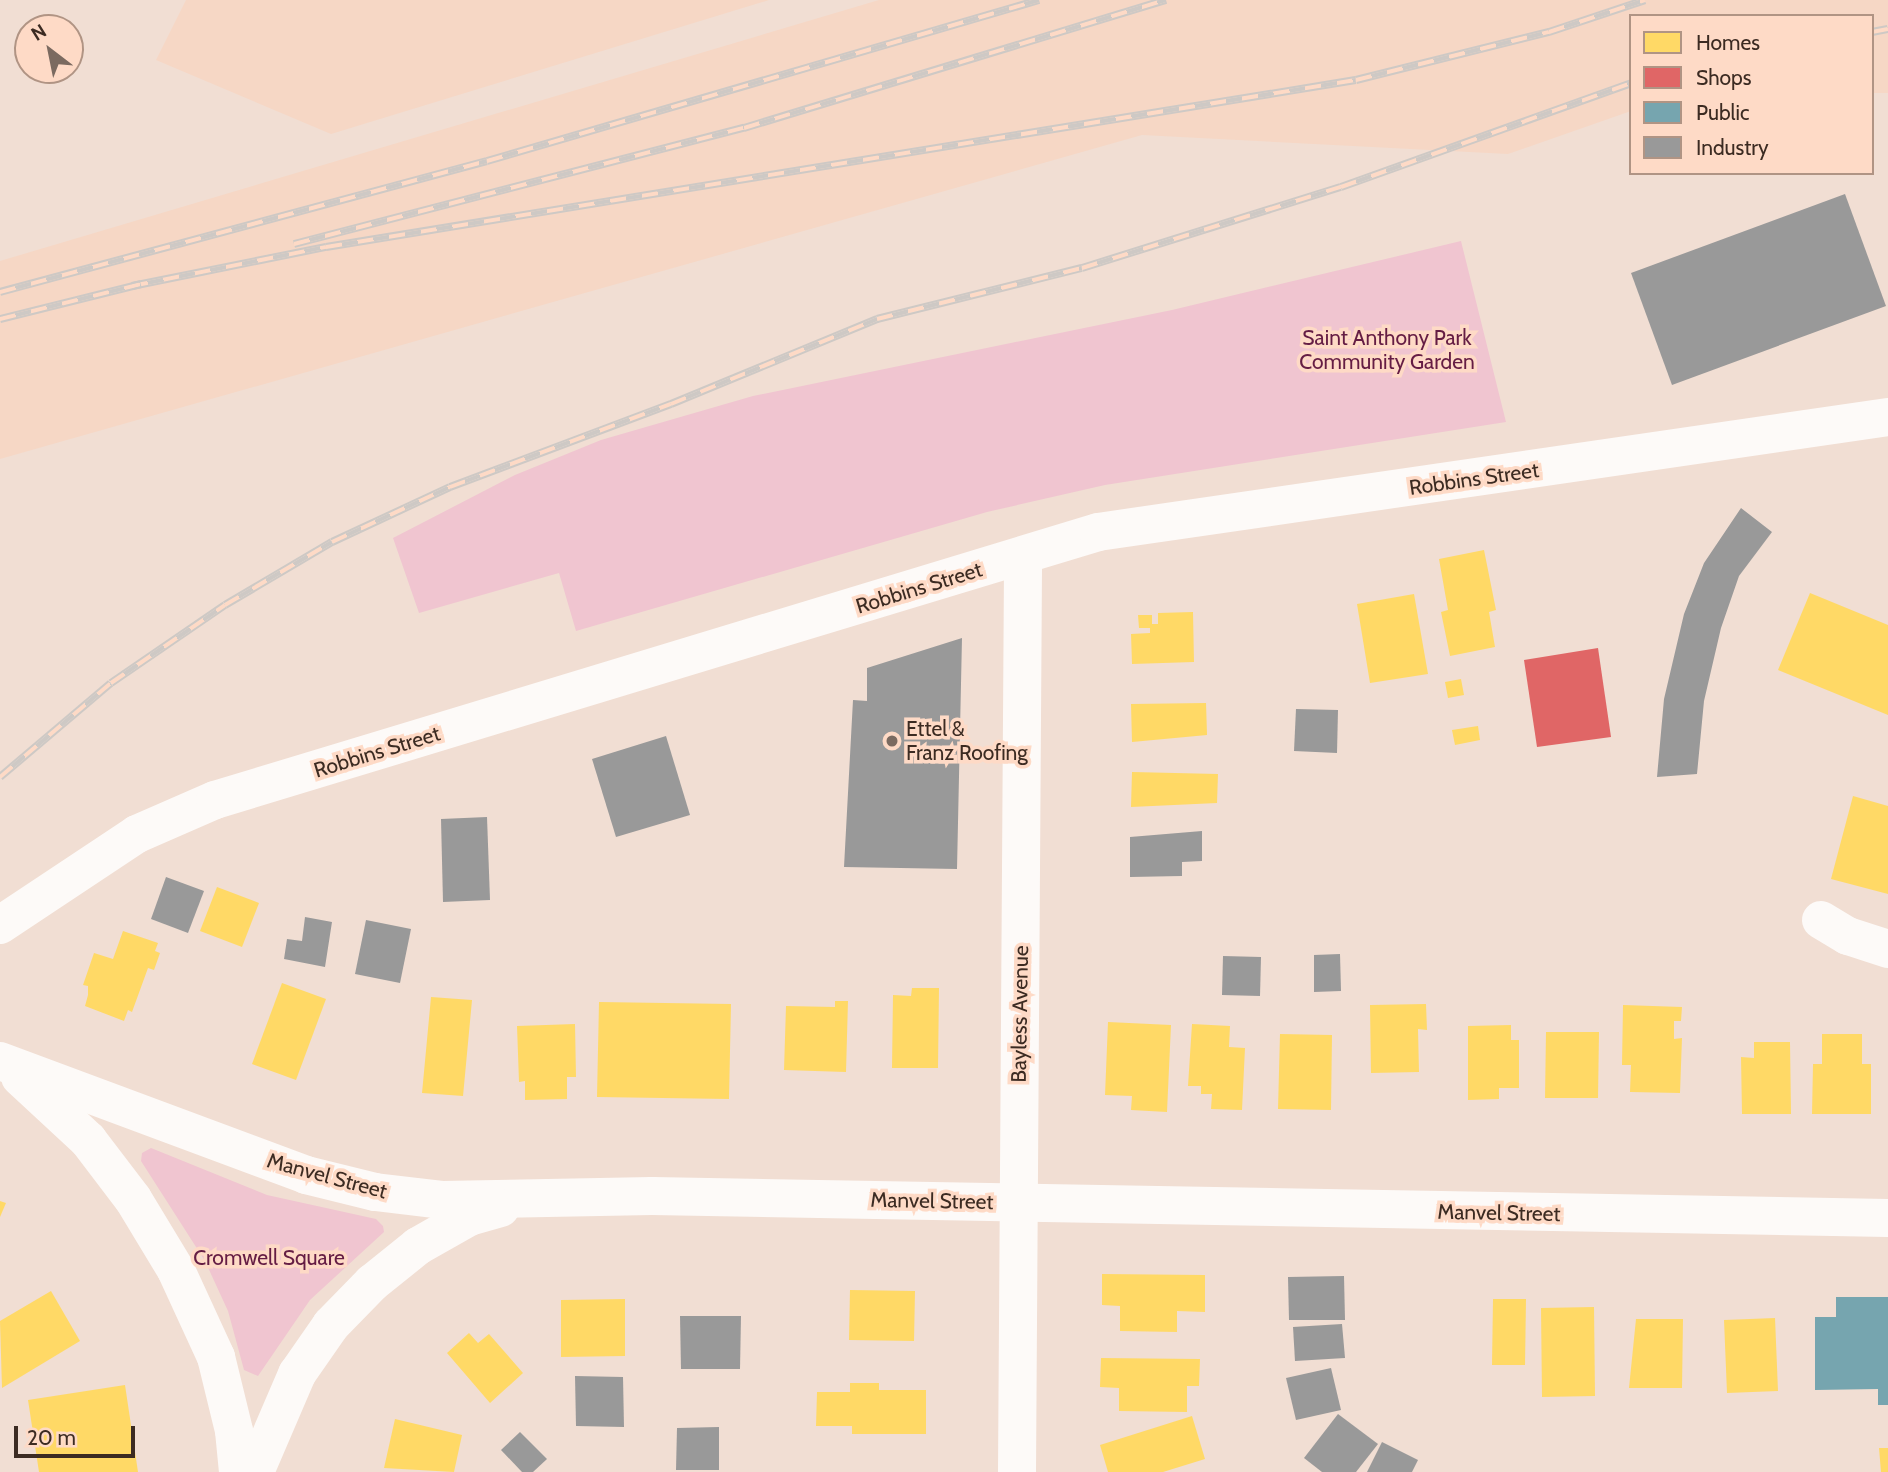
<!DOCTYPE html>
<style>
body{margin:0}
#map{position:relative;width:1888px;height:1472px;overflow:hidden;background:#f1ded3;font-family:Cabin,sans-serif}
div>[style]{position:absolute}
.built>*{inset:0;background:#f6d7c5}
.green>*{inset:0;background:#f0c5d0}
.homes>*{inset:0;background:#ffd966}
.shops>*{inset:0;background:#e06666}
.public>*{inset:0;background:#76a5af}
.industry>*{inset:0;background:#999}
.minor>*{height:38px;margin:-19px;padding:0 19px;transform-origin:19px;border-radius:19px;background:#fdfaf8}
.rail>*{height:8px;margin-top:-4px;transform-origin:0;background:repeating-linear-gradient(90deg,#fedac6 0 16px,#cec9c5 0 32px);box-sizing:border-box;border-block:2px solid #cec9c5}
.dots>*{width:19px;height:19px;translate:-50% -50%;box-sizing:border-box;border:4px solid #fedac6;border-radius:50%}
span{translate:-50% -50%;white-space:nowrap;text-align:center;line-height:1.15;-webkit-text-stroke:7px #fedac6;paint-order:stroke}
.park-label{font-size:21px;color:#651d44}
.street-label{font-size:21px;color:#3c2b22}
.poi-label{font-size:21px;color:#3c2b22}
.left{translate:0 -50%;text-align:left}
.legend{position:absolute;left:1629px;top:14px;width:245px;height:161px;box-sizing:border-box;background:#fedac6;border:2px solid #b09484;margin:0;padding:9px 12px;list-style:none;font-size:21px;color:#3c2b22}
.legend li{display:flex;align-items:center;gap:14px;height:35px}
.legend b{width:35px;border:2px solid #b09484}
.north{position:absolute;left:14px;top:14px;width:70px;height:70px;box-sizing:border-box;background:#fedac6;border:2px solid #b09484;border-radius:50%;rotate:328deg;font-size:19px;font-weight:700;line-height:28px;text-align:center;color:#3c2b22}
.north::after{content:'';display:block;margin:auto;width:24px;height:32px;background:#7b6a60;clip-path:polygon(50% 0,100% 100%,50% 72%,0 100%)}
.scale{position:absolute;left:14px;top:1426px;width:121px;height:32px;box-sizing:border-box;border:4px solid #3c2b22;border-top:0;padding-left:9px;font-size:21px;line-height:24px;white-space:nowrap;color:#3c2b22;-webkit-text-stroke:5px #fedac6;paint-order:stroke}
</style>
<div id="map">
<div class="built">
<i style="clip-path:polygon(186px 0,769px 0,331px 134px,156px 60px)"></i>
<i style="clip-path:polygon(879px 0,1888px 0,1888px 93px,1872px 93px,1872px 16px,1631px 16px,1631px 111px,1508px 154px,1142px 135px,0 459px,0 261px)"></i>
</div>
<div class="green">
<i style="clip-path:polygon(1461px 241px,1506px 422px,1105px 485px,987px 512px,576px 631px,559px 573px,419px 613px,393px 538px,515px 475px,601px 440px,753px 396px,1172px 310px)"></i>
<i style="clip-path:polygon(151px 1148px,267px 1195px,376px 1219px,383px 1226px,384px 1232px,310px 1300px,258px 1376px,244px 1370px,228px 1311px,205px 1261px,141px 1161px,142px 1153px)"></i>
</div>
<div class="homes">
<i style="clip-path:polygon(1484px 550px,1496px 610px,1489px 612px,1495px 647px,1450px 656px,1441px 612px,1448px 610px,1439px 559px)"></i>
<i style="clip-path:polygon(1810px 593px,1888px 625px,1888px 715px,1778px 670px)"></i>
<i style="clip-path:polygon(1414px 594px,1428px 674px,1370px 683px,1357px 604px)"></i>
<i style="clip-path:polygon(1193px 612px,1194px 662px,1132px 664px,1131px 634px,1150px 633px,1150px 628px,1139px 628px,1138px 615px,1152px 615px,1152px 624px,1158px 624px,1158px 613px)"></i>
<i style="clip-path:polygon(1461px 679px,1464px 695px,1448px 698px,1445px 682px)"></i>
<i style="clip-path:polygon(1206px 703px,1207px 735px,1132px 742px,1131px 704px)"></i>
<i style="clip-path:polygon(1478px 726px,1480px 740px,1455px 745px,1452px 730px)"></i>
<i style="clip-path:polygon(1132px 772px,1218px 774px,1217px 803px,1131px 807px)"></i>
<i style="clip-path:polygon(1853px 796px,1888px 806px,1888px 894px,1831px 879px)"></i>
<i style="clip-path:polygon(217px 887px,259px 903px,242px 947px,200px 931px)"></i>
<i style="clip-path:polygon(123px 931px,158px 943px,155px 951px,160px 953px,154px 970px,148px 968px,132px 1012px,128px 1010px,124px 1021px,85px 1006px,88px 995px,88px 986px,83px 985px,94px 953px,113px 959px)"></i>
<i style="clip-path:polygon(282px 983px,326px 999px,296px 1080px,252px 1064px)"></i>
<i style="clip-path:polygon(912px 988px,939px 988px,938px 1068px,892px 1068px,893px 995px,911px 996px)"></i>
<i style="clip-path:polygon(431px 997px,472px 1000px,463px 1096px,422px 1093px)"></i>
<i style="clip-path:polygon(835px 1001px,848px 1001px,846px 1072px,784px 1070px,786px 1006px,835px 1007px)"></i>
<i style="clip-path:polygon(599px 1002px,731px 1004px,729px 1099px,597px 1097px)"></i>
<i style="clip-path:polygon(1426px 1004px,1427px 1030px,1418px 1029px,1419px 1072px,1371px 1073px,1370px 1005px)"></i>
<i style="clip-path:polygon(1623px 1005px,1682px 1007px,1681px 1021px,1674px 1021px,1674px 1039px,1682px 1038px,1680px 1093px,1630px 1092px,1631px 1065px,1622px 1065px)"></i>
<i style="clip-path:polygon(1108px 1022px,1171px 1025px,1167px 1112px,1131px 1110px,1132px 1096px,1105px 1095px)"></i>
<i style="clip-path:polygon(575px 1024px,576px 1077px,567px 1077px,567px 1099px,525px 1100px,525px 1081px,519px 1082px,517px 1026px)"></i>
<i style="clip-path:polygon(1192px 1024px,1230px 1026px,1229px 1047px,1245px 1048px,1242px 1110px,1211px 1109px,1212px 1094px,1201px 1094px,1201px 1086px,1188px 1086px)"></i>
<i style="clip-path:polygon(1511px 1025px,1511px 1040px,1519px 1040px,1519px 1088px,1499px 1088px,1499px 1099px,1468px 1100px,1468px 1026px)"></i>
<i style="clip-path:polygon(1546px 1032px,1599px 1032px,1598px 1098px,1545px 1098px)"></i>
<i style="clip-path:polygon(1280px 1034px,1332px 1035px,1331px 1110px,1278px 1109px)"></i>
<i style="clip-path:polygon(1822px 1034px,1862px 1034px,1862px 1064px,1871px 1064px,1871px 1114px,1812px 1114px,1813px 1064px,1822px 1064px)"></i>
<i style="clip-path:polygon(1754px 1042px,1790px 1042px,1791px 1114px,1742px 1114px,1741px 1057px,1754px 1058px)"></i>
<i style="clip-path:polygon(0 1201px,6px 1203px,0 1217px)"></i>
<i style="clip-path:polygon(1102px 1274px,1205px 1275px,1205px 1312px,1177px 1311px,1177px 1332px,1120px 1331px,1120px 1306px,1102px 1305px)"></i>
<i style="clip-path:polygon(850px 1290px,915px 1291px,914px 1341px,849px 1340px)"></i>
<i style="clip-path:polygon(51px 1291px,80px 1341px,2px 1388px,0 1321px)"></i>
<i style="clip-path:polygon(625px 1299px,625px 1356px,561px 1357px,561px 1300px)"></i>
<i style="clip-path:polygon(1493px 1299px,1526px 1299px,1525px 1365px,1492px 1365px)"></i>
<i style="clip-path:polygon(1594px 1307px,1595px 1396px,1542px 1397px,1541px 1308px)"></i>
<i style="clip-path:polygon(1775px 1318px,1778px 1391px,1727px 1393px,1724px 1320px)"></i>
<i style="clip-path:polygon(1636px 1319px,1683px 1319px,1682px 1388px,1629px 1388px)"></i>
<i style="clip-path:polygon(469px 1333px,478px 1343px,489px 1334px,523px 1373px,490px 1403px,447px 1353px)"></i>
<i style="clip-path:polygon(1101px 1358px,1200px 1359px,1199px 1386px,1187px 1386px,1187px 1412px,1119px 1411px,1119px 1388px,1100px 1387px)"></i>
<i style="clip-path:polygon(850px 1383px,879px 1383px,879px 1390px,926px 1390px,926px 1434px,852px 1434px,852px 1426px,816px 1426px,817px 1392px,850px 1392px)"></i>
<i style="clip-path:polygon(125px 1385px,138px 1472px,39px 1472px,28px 1400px)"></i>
<i style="clip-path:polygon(1192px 1416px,1205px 1459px,1163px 1472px,1108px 1472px,1100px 1445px)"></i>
<i style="clip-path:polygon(395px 1419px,462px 1435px,454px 1472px,384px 1468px)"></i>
<i style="clip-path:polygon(1879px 1448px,1888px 1448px,1888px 1472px,1881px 1472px)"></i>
</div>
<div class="shops">
<i style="clip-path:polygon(1598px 648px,1611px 737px,1537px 747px,1524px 660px)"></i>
</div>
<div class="public">
<i style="clip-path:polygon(1836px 1297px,1888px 1297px,1888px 1405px,1878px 1405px,1878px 1389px,1815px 1390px,1815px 1317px,1836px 1317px)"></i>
</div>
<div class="industry">
<i style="clip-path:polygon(1845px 194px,1886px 306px,1672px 385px,1631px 273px)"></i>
<i style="clip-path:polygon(1741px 508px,1772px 532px,1739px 576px,1721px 628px,1704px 701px,1697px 774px,1657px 777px,1664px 699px,1684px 614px,1704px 563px)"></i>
<i style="clip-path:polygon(962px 638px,957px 869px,844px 867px,853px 700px,867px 701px,867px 668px)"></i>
<i style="clip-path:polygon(1296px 709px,1338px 710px,1337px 753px,1294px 751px)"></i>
<i style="clip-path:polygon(666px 736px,690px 815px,616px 837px,592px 759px)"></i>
<i style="clip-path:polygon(487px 817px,490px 900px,443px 902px,441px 819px)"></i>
<i style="clip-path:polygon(1202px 831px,1202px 861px,1182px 862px,1182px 876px,1130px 877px,1130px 837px)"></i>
<i style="clip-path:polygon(166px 877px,204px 891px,188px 933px,151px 919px)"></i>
<i style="clip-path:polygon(305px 917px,332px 922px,325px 967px,284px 959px,287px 939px,302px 941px)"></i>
<i style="clip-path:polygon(366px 920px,411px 929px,400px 983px,355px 974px)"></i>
<i style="clip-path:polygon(1340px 954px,1341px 991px,1314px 992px,1314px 955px)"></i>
<i style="clip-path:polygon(1223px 956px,1261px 957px,1260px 996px,1222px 995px)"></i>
<i style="clip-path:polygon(1344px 1276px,1345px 1320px,1289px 1320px,1288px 1277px)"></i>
<i style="clip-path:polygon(680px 1316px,741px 1316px,740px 1369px,681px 1369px)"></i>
<i style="clip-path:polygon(1342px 1324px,1345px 1358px,1295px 1361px,1293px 1327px)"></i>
<i style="clip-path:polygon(1331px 1368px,1341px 1410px,1296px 1420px,1286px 1378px)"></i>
<i style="clip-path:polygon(575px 1376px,623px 1377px,624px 1427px,576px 1426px)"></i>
<i style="clip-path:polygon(1338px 1414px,1378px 1444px,1356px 1472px,1322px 1472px,1304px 1458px)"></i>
<i style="clip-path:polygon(719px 1427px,719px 1470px,676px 1470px,677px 1428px)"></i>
<i style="clip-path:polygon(520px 1432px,547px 1459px,533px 1472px,522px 1472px,501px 1450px)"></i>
<i style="clip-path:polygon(1382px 1442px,1418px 1460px,1412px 1472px,1367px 1472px)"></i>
</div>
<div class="minor">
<i style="left:1821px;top:920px;width:31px;rotate:31deg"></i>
<i style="left:1848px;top:936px;width:42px;rotate:18deg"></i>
<i style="left:0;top:925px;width:164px;rotate:-33.6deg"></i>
<i style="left:137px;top:834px;width:85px;rotate:-23.6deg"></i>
<i style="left:215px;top:800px;width:923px;rotate:-16.88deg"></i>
<i style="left:1098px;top:532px;width:798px;rotate:-8.28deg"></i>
<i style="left:0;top:1061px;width:327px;rotate:20.4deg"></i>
<i style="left:306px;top:1175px;width:71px;rotate:13.8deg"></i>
<i style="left:375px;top:1192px;width:67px;rotate:6.8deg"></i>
<i style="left:442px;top:1200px;width:210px;rotate:-1.1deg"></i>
<i style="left:652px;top:1196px;width:1236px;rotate:1.02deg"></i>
<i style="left:20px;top:1077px;width:93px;rotate:42.8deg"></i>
<i style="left:88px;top:1140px;width:74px;rotate:52.7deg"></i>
<i style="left:133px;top:1199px;width:83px;rotate:58.8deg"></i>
<i style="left:176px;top:1270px;width:96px;rotate:65.3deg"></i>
<i style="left:216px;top:1357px;width:76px;rotate:76.3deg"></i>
<i style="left:234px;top:1431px;width:41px;rotate:84.4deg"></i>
<i style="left:255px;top:1472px;width:107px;rotate:-66.8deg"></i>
<i style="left:297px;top:1374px;width:60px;rotate:-55.2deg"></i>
<i style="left:331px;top:1325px;width:59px;rotate:-45.7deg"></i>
<i style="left:372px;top:1283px;width:59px;rotate:-38.8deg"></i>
<i style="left:418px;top:1246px;width:59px;rotate:-29.6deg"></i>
<i style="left:469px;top:1217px;width:33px;rotate:-16deg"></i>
<i style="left:1017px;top:1472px;width:915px;rotate:-89.62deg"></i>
</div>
<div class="rail">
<i style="left:1872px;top:32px;width:16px;rotate:-11deg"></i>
<i style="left:294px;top:244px;width:465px;rotate:-14.5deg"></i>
<i style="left:744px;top:128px;width:441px;rotate:-16.9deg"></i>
<i style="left:132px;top:286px;width:198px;rotate:-11.4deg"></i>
<i style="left:326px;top:247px;width:1043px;rotate:-9.21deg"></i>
<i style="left:1356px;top:80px;width:199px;rotate:-14deg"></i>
<i style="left:1549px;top:32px;width:101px;rotate:-18.4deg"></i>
<i style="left:0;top:292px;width:504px;rotate:-15.06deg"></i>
<i style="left:487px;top:161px;width:575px;rotate:-16.26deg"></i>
<i style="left:0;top:319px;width:145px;rotate:-13.9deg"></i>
<i style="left:0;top:777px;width:145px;rotate:-40.3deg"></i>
<i style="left:111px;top:683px;width:138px;rotate:-34.4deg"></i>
<i style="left:225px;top:605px;width:124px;rotate:-30.5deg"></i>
<i style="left:332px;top:542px;width:130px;rotate:-25deg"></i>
<i style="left:450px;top:487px;width:236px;rotate:-20.6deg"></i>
<i style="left:671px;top:404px;width:223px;rotate:-22.4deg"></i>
<i style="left:877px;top:319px;width:211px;rotate:-14deg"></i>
<i style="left:1082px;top:268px;width:271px;rotate:-17.4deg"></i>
<i style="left:1341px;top:187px;width:308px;rotate:-19.7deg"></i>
</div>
<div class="dots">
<i style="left:892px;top:741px;background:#7b6a60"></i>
</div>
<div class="park-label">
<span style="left:1387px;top:350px">Saint Anthony Park<br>Community Garden</span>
<span style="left:269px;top:1258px">Cromwell Square</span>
</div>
<div class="street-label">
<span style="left:1474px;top:479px;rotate:-8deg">Robbins Street</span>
<span style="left:919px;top:588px;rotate:-17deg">Robbins Street</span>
<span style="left:377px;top:752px;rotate:-17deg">Robbins Street</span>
<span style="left:1020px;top:1014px;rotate:-89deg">Bayless Avenue</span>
<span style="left:327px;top:1176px;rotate:15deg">Manvel Street</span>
<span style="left:932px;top:1201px;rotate:1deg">Manvel Street</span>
<span style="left:1499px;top:1213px;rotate:1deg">Manvel Street</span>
</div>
<div class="poi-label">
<span class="left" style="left:906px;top:741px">Ettel &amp;<br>Franz Roofing</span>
</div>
<ul class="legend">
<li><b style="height:19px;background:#ffd966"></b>Homes</li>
<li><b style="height:19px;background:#e06666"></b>Shops</li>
<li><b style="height:19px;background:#76a5af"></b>Public</li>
<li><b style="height:19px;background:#999"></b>Industry</li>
</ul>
<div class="north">N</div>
<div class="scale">20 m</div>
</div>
